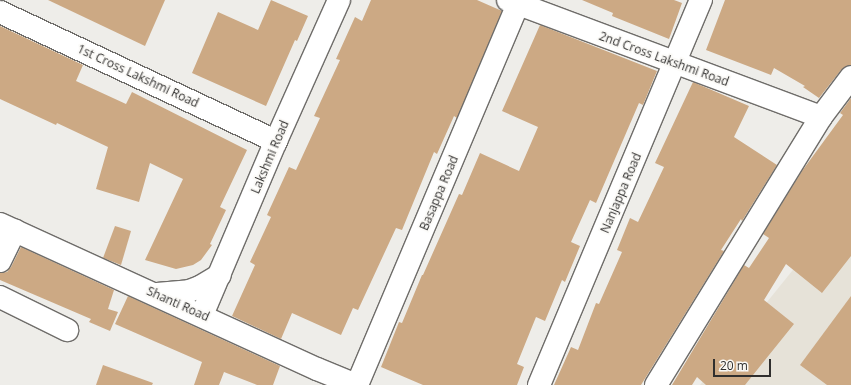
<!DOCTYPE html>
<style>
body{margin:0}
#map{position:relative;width:851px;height:385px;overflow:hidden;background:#eeede9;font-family:"Open Sans",sans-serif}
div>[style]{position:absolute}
.built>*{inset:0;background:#e6e2d8}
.building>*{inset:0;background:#cca984}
.roads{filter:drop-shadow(1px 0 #6f6d6a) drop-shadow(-1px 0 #6f6d6a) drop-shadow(0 1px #6f6d6a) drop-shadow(0 -1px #6f6d6a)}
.minor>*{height:22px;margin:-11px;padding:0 11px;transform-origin:11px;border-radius:11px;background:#fff}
span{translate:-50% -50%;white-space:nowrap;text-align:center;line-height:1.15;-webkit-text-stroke:3.5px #fbfaf7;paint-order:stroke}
.street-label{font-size:12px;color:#302f2e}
.scale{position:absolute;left:713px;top:359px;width:58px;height:18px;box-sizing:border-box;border:2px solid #302f2e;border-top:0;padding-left:5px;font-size:12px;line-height:14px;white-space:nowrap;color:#302f2e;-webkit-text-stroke:3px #fbfaf7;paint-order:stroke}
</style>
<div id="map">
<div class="built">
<i style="clip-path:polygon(851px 198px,851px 385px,700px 385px)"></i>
</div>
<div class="building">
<i style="clip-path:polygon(48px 0,165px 0,145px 46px)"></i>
<i style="clip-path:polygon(271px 0,308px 16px,297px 41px,295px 40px,266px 106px,192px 73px,218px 12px,258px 30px)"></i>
<i style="clip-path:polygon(371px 0,477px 0,502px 11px,457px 118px,454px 116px,437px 154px,434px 152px,402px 230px,396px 228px,358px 310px,353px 308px,341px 335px,292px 313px,281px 339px,232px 316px,255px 265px,250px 262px,271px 217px,267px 215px,289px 167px,296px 170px,320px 118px,314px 116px,340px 60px,336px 59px,355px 17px,362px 21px)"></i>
<i style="clip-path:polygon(582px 0,674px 0,682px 3px,669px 39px,612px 16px,613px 13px)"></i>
<i style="clip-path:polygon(725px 0,851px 0,851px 65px,841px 70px,819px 98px,803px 87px,805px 86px,774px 68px,771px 75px,706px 50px)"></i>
<i style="clip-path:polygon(540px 25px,657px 71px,643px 105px,639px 103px,596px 203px,590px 200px,571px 242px,580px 246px,565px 282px,562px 280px,545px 321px,536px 317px,517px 364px,524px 367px,517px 385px,423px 385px,381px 367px,399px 322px,402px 323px,422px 275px,423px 275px,459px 194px,462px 195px,480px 153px,519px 171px,538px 127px,502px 111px)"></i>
<i style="clip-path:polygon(0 26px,83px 65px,76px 81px,126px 104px,132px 92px,247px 150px,220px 207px,226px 210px,210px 244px,212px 245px,201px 260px,193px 265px,176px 269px,145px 260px,183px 179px,150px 163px,139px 202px,96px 189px,108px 147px,57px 123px,56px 125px,0 99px)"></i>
<i style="clip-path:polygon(693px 82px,749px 106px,734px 137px,777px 165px,742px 221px,741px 219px,721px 250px,724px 251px,641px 385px,554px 385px,571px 347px,578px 350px,596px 303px,599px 304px,622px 252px,617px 250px,630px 218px,638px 222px,664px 167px,655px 163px)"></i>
<i style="clip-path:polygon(851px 98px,851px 256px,822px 293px,786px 264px,764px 300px,794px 324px,745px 385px,706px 385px,697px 377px,692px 385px,672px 385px,744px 265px,749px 268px,769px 238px,763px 234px,802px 171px,843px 115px,840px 113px)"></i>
<i style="clip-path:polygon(115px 226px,131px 231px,121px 265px,103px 258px)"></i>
<i style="clip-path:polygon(21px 247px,114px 290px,108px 309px,118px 312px,110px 331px,89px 322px,91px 319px,0 280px,0 273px,7px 272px,11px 267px)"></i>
<i style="clip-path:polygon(128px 296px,280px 366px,273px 385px,257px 385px,224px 372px,219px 385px,194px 385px,202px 362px,115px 324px)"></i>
<i style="clip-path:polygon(851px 296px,851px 385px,827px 385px,800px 365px)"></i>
<i style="clip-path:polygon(103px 365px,153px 383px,152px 385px,96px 385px)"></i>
</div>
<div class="roads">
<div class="minor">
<i style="left:508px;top:0;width:334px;rotate:20.5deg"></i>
<i style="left:0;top:12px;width:305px;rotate:25.1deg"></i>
<i style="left:0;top:224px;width:349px;rotate:24.6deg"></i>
<i style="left:317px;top:369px;width:42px;rotate:22.3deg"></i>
<i style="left:0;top:261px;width:34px;rotate:-64deg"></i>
<i style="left:157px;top:294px;width:32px;rotate:-5deg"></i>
<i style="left:189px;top:291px;width:12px;rotate:-20deg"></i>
<i style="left:200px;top:287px;width:23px;rotate:-31deg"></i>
<i style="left:0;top:297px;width:75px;rotate:26.2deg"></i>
<i style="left:202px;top:315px;width:189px;rotate:-67deg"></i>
<i style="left:276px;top:141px;width:154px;rotate:-65.9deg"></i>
<i style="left:357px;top:385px;width:418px;rotate:-67.1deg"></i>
<i style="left:539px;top:385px;width:418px;rotate:-67.2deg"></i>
<i style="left:656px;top:385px;width:315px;rotate:-58.4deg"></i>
<i style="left:821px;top:117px;width:50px;rotate:-53.1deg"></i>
</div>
</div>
<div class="street-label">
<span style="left:664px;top:59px;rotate:20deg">2nd Cross Lakshmi Road</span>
<span style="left:138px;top:76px;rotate:25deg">1st Cross Lakshmi Road</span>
<span style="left:270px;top:157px;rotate:-67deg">Lakshmi Road</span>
<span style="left:439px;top:193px;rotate:-67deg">Basappa Road</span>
<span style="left:621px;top:193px;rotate:-67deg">Nanjappa Road</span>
<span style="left:178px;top:304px;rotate:24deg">Shanti Road</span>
</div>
<div class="scale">20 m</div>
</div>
